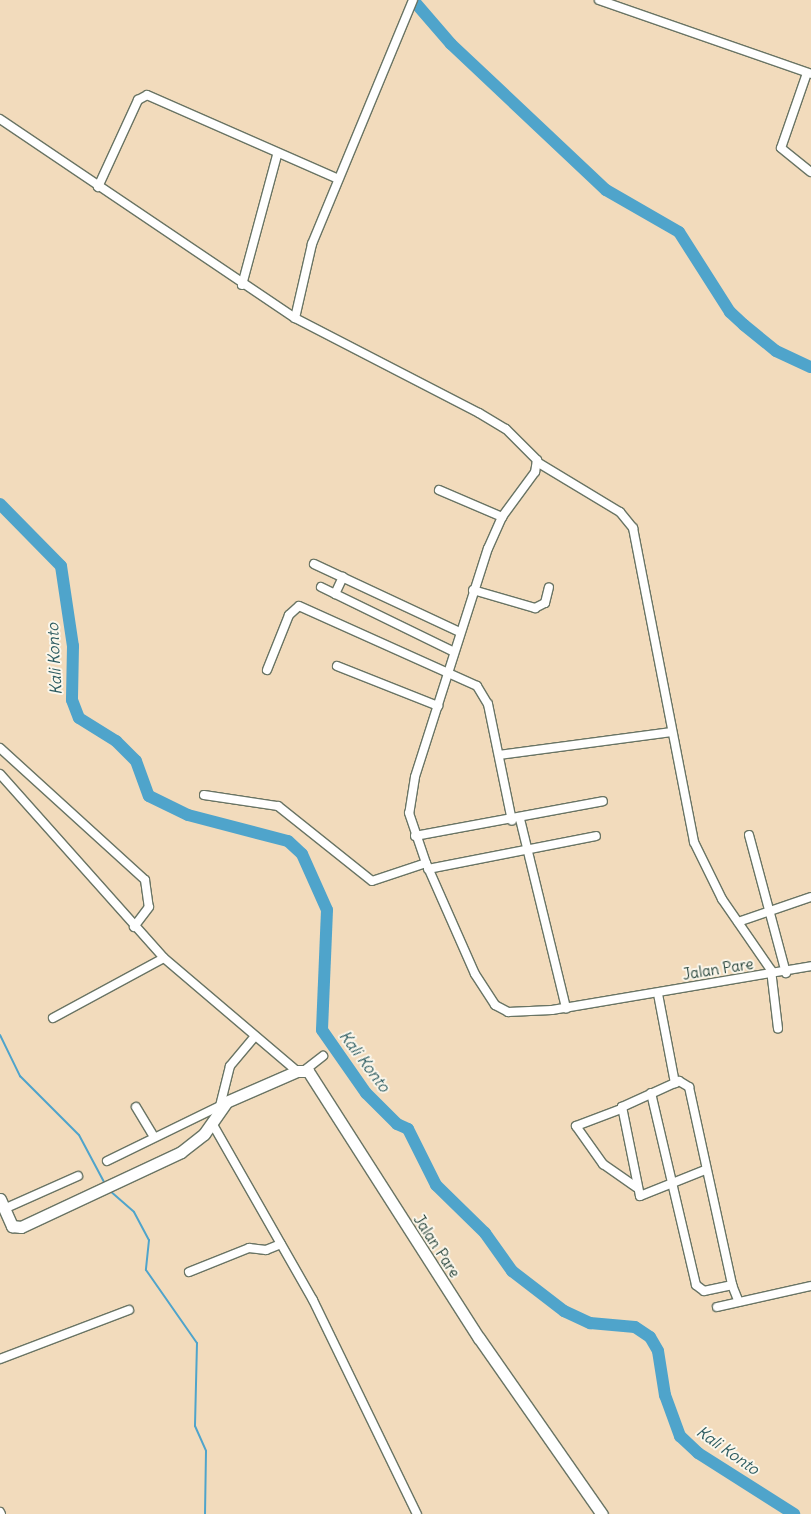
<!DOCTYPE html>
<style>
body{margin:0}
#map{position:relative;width:811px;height:1514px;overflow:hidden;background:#f2dbbc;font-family:Delius,sans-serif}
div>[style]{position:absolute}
.stream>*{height:2px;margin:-1px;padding:0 1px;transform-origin:1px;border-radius:1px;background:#4fa4cb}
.river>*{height:12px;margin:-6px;padding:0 6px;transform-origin:6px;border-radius:6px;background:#4fa4cb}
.roads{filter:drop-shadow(1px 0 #697464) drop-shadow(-1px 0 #697464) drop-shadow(0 1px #697464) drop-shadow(0 -1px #697464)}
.street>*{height:8px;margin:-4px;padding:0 4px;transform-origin:4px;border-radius:4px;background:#fff}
.secondary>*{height:11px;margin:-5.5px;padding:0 5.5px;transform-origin:5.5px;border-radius:5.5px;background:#fff}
span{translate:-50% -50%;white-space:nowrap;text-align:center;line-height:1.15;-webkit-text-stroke:4px #fbf7ec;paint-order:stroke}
.street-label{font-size:15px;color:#1f3d34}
.water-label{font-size:16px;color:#2d5c61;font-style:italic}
</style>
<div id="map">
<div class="stream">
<i style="left:0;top:1035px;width:46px;rotate:64deg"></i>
<i style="left:20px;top:1076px;width:83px;rotate:45deg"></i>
<i style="left:79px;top:1135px;width:55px;rotate:62deg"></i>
<i style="left:109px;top:1190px;width:33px;rotate:41deg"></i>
<i style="left:134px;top:1212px;width:32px;rotate:62deg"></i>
<i style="left:149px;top:1240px;width:30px;rotate:96deg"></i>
<i style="left:146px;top:1270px;width:89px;rotate:55.1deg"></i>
<i style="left:197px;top:1343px;width:83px;rotate:91.4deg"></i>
<i style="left:195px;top:1426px;width:27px;rotate:66deg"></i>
<i style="left:206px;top:1451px;width:63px;rotate:90.9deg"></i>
</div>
<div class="river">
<i style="left:413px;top:0;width:58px;rotate:49.2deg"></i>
<i style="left:451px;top:44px;width:213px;rotate:43.3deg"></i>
<i style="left:606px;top:190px;width:84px;rotate:29.9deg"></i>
<i style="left:679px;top:232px;width:95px;rotate:57.5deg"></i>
<i style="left:730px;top:312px;width:19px;rotate:43deg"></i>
<i style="left:744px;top:325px;width:41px;rotate:39.1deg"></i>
<i style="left:776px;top:351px;width:38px;rotate:25deg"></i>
<i style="left:0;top:504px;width:87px;rotate:45.5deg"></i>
<i style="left:61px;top:566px;width:81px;rotate:81.5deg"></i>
<i style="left:73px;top:646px;width:54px;rotate:91.1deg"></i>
<i style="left:72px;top:700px;width:19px;rotate:69deg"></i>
<i style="left:79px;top:718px;width:44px;rotate:31.9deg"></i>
<i style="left:116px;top:741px;width:28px;rotate:45deg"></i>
<i style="left:136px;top:761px;width:37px;rotate:70deg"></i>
<i style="left:149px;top:796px;width:43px;rotate:26deg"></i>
<i style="left:188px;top:815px;width:103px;rotate:14.6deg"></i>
<i style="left:288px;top:841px;width:19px;rotate:43deg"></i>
<i style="left:302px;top:854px;width:61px;rotate:65.9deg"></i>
<i style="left:327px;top:910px;width:120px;rotate:92.4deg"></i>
<i style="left:322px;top:1030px;width:77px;rotate:55.1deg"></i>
<i style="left:366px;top:1093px;width:44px;rotate:45deg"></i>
<i style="left:397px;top:1124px;width:12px;rotate:24deg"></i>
<i style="left:408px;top:1129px;width:63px;rotate:63.4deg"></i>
<i style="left:436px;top:1185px;width:69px;rotate:44.4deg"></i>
<i style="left:485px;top:1233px;width:47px;rotate:54.6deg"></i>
<i style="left:512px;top:1271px;width:66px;rotate:37.6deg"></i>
<i style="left:564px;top:1311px;width:29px;rotate:25deg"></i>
<i style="left:590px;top:1323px;width:45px;rotate:5.1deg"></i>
<i style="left:635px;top:1327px;width:18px;rotate:34deg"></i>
<i style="left:650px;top:1337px;width:16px;rotate:60deg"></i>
<i style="left:658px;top:1351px;width:45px;rotate:81deg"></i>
<i style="left:665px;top:1395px;width:44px;rotate:69.9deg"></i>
<i style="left:680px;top:1436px;width:25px;rotate:43deg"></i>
<i style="left:698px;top:1453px;width:114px;rotate:32.4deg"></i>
</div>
<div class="roads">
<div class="street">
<i style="left:413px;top:0;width:264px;rotate:112.5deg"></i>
<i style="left:312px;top:244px;width:76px;rotate:102.9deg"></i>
<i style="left:295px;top:318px;width:207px;rotate:27.3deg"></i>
<i style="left:479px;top:413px;width:31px;rotate:31deg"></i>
<i style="left:506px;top:429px;width:44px;rotate:45deg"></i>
<i style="left:537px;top:460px;width:12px;rotate:99deg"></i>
<i style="left:535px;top:472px;width:56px;rotate:126.3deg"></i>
<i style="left:502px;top:517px;width:34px;rotate:114deg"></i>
<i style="left:488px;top:548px;width:240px;rotate:107.7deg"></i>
<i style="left:415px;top:777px;width:36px;rotate:99deg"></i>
<i style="left:409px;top:813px;width:53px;rotate:71.2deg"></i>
<i style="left:426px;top:863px;width:121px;rotate:66.2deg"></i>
<i style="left:475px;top:974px;width:37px;rotate:57deg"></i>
<i style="left:495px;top:1005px;width:15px;rotate:28deg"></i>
<i style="left:508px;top:1012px;width:44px;rotate:-2.6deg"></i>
<i style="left:552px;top:1010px;width:263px;rotate:-9.6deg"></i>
<i style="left:599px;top:0;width:225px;rotate:19.2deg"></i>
<i style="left:807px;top:73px;width:79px;rotate:109.1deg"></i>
<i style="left:781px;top:148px;width:38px;rotate:39deg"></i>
<i style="left:0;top:119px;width:356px;rotate:34deg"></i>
<i style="left:98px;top:187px;width:96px;rotate:-65.3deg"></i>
<i style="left:138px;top:100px;width:10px;rotate:-29deg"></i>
<i style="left:147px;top:95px;width:209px;rotate:23.7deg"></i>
<i style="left:242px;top:285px;width:135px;rotate:-74.9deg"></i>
<i style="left:537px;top:462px;width:97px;rotate:31.1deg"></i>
<i style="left:620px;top:512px;width:21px;rotate:51deg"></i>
<i style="left:633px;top:528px;width:320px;rotate:79deg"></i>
<i style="left:694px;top:842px;width:64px;rotate:63.8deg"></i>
<i style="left:722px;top:899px;width:86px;rotate:55.4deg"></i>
<i style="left:771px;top:970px;width:59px;rotate:83.2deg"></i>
<i style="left:439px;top:490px;width:69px;rotate:23.2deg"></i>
<i style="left:314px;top:564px;width:161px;rotate:25deg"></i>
<i style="left:321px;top:587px;width:148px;rotate:26deg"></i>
<i style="left:473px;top:590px;width:65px;rotate:16.2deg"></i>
<i style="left:535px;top:608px;width:11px;rotate:-27deg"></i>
<i style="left:545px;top:603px;width:16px;rotate:-76deg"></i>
<i style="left:335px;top:594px;width:19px;rotate:-65deg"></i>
<i style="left:337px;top:666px;width:109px;rotate:21.6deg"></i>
<i style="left:267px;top:670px;width:59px;rotate:-68.2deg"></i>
<i style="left:289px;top:615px;width:13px;rotate:-42deg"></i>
<i style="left:299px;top:606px;width:195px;rotate:24.2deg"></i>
<i style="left:477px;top:686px;width:21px;rotate:59deg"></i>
<i style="left:488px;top:704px;width:119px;rotate:78.4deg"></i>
<i style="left:0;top:748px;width:196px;rotate:42.3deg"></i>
<i style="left:145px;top:880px;width:27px;rotate:82deg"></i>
<i style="left:149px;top:907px;width:25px;rotate:127deg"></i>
<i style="left:499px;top:755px;width:174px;rotate:-7.6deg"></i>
<i style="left:0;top:774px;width:246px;rotate:48.3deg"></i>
<i style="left:164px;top:958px;width:175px;rotate:40.4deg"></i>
<i style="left:204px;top:795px;width:75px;rotate:8.5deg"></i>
<i style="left:278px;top:806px;width:120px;rotate:38.6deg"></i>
<i style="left:372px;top:881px;width:57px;rotate:-18.4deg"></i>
<i style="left:520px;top:819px;width:195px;rotate:76.3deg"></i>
<i style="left:749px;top:835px;width:143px;rotate:75deg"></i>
<i style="left:415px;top:836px;width:191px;rotate:-10.5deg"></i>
<i style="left:428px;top:869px;width:171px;rotate:-11.1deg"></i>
<i style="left:738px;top:922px;width:77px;rotate:-18.9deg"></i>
<i style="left:658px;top:994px;width:91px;rotate:79.2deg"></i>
<i style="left:53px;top:1018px;width:126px;rotate:-28.4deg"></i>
<i style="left:305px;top:1070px;width:23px;rotate:-38deg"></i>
<i style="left:651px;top:1093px;width:197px;rotate:76.8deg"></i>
<i style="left:696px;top:1285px;width:10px;rotate:37deg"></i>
<i style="left:704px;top:1291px;width:29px;rotate:-12deg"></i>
<i style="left:136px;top:1107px;width:35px;rotate:59deg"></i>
<i style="left:621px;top:1109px;width:48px;rotate:159.3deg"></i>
<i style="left:576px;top:1126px;width:47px;rotate:54.6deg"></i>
<i style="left:603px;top:1164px;width:40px;rotate:34.9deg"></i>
<i style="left:212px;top:1123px;width:204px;rotate:60.3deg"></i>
<i style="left:313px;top:1300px;width:238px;rotate:64.1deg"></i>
<i style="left:107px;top:1161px;width:126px;rotate:-26deg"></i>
<i style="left:220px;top:1106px;width:41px;rotate:-76deg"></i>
<i style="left:230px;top:1066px;width:39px;rotate:-50deg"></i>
<i style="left:705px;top:1170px;width:70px;rotate:158.2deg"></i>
<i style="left:640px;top:1196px;width:91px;rotate:-101.4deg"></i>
<i style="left:622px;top:1107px;width:63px;rotate:-24.5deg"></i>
<i style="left:679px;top:1081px;width:12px;rotate:31deg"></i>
<i style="left:689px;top:1087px;width:203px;rotate:77.7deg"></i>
<i style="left:732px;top:1285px;width:18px;rotate:68deg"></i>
<i style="left:4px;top:1209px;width:81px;rotate:-24deg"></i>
<i style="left:189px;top:1272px;width:65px;rotate:-21.8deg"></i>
<i style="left:249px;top:1248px;width:17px;rotate:7deg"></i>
<i style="left:266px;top:1250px;width:16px;rotate:-22deg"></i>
<i style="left:717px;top:1307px;width:96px;rotate:-12.6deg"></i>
<i style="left:0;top:1359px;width:138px;rotate:-20.8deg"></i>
<i style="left:0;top:1512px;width:2px;rotate:63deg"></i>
</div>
<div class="secondary">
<i style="left:0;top:1199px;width:30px;rotate:66deg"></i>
<i style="left:12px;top:1226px;width:9px;rotate:6deg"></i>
<i style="left:21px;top:1227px;width:177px;rotate:-25.1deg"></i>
<i style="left:181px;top:1152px;width:29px;rotate:-38deg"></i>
<i style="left:204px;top:1134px;width:39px;rotate:-55deg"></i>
<i style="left:226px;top:1102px;width:77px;rotate:-23.6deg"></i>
<i style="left:297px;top:1071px;width:11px"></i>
<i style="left:308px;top:1071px;width:317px;rotate:57.4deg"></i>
<i style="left:479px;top:1338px;width:215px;rotate:55.1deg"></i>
</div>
</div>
<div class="street-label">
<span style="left:718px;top:969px;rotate:-9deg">Jalan Pare</span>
<span style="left:437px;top:1246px;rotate:57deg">Jalan Pare</span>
</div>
<div class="water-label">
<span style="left:54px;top:659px;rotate:-93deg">Kali Konto</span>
<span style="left:365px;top:1061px;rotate:53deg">Kali Konto</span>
<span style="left:728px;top:1450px;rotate:35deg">Kali Konto</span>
</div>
</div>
